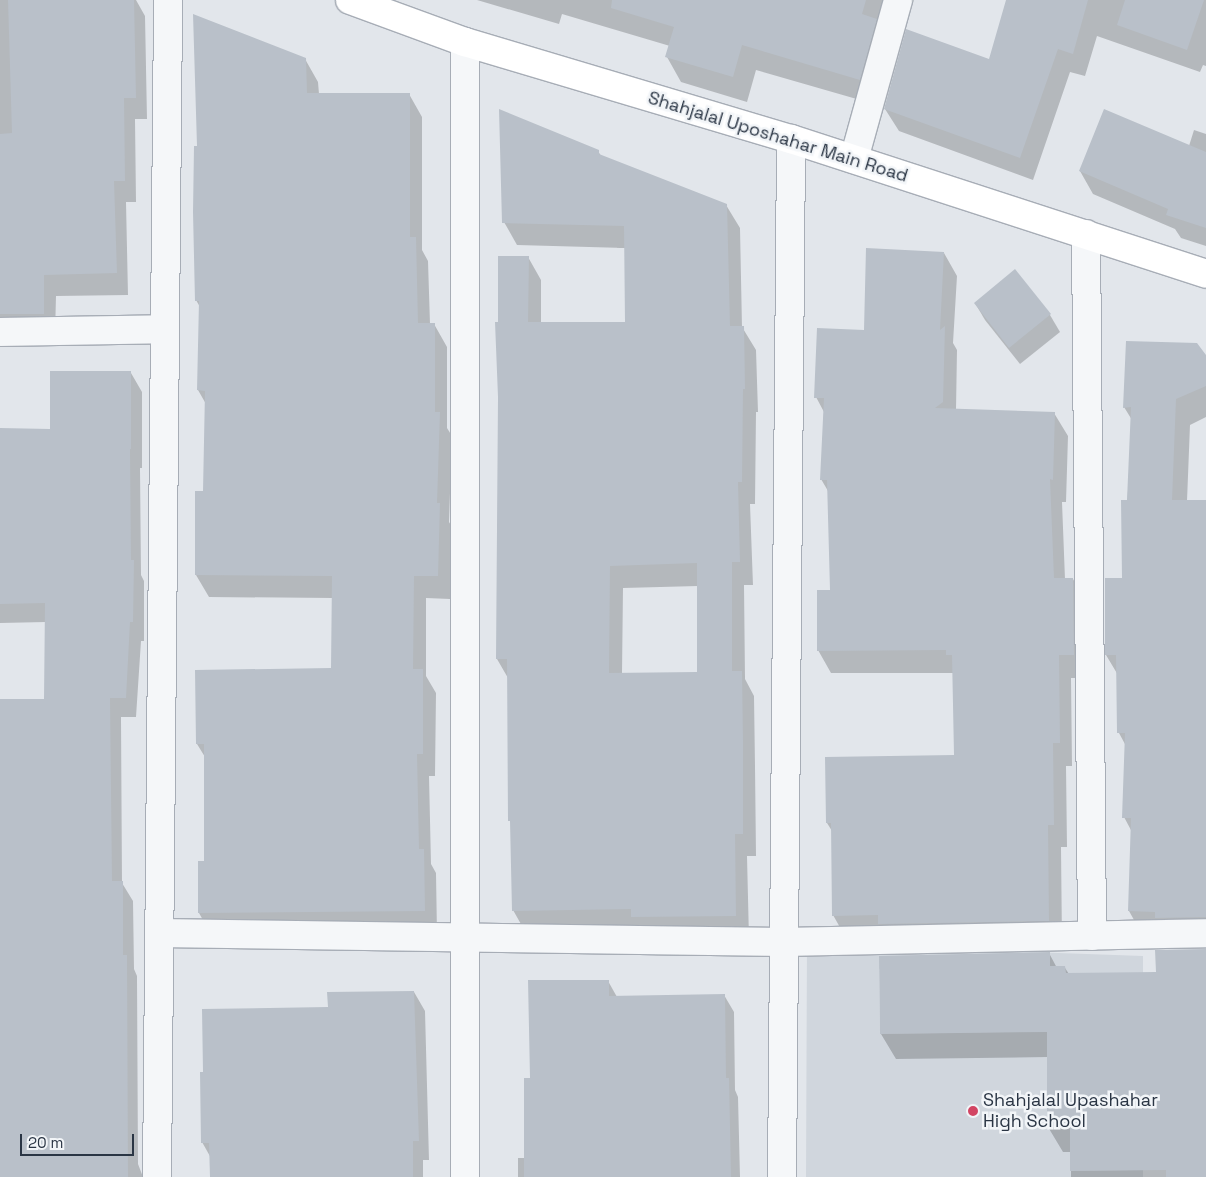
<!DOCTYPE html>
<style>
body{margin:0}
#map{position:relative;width:1206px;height:1177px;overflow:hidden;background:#e2e6eb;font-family:"Space Grotesk",sans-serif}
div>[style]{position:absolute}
.built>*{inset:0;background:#d0d6dd}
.shadow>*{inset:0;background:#0003}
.building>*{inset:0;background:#b9c0c9}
.roads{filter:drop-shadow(1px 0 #a7adb6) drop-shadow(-1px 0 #a7adb6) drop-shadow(0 1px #a7adb6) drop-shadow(0 -1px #a7adb6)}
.street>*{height:28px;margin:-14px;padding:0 14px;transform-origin:14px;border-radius:14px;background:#f5f7f9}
.primary>*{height:28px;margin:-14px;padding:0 14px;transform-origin:14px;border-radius:14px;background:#fff}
.dots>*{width:14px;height:14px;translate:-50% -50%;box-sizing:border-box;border:2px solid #f2f5f8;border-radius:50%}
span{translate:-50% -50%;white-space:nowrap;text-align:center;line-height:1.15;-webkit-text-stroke:5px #f2f5f8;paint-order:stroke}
.street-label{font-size:18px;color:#2a3544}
.poi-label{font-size:18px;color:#2a3544}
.left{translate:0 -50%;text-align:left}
.scale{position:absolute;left:20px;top:1134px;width:114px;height:22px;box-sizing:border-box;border:2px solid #2a3544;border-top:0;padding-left:6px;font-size:15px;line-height:18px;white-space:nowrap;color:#2a3544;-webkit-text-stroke:4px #f2f5f8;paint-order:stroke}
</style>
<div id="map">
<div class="built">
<i style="clip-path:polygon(evenodd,807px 944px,1143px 956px,1143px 1177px,806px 1177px,807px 944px,1065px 967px,1066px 1031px,880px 1034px,879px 969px,1065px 967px,807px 944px,1133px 973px,1135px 1170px,1070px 1171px,1070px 1127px,1047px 1127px,1047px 1088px,1133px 973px)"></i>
</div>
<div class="shadow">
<i style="clip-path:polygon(0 0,136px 0,145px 16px,147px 119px,135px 119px,136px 202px,126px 202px,128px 295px,56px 296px,55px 335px,0 335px)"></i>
<i style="clip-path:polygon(477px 0,887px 0,874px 104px,756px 70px,747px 102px,681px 82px,667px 57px,670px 46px,562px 14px,559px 24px)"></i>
<i style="clip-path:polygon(1007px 0,1206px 0,1206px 66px,1203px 65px,1200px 72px,1097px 36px,1085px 76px,1070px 72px,1033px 180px,899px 131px,885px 109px,990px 61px)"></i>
<i style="clip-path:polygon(305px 59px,318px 82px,319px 94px,409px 94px,422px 117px,422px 250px,428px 261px,430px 324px,434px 324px,447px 347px,447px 428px,452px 436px,449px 522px,452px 527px,450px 599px,426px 598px,426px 676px,436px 693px,435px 776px,429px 776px,431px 864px,436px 873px,437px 934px,212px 936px,199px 913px,206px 863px,205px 757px,197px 744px,332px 670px,333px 598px,209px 597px,196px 575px,204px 492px,206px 404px,198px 390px,200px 307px,196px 300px,198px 147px)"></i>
<i style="clip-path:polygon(1194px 130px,1206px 134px,1206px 246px,1181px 238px,1175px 229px,1093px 194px,1080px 171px,1189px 146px)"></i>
<i style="clip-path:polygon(evenodd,598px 151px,601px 156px,726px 205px,740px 228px,742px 327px,756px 350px,758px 412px,756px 412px,755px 504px,750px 504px,753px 585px,744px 585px,745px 679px,754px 696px,755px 766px,756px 856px,747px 856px,749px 939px,526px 933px,513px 910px,508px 678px,497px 659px,499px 323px,528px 257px,541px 280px,541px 323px,626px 323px,625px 248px,517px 245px,504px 222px,598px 151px,698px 586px,699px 673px,622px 674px,623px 588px,698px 586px)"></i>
<i style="clip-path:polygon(944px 253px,957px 276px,953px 343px,957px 350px,956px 410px,1054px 413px,1068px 436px,1066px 502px,1062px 502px,1065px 579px,1073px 579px,1086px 602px,1087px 678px,1071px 678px,1072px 766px,1066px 766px,1067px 847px,1061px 847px,1062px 943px,846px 938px,833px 915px,832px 831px,827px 823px,955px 756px,954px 673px,831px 673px,818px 650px,831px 592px,828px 491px,821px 479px,824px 412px,816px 397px)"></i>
<i style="clip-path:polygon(1015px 271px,1050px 315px,1060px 332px,1020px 364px,985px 320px,975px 303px)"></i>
<i style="clip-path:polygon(1206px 357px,1206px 417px,1190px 425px,1187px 501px,1206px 501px,1206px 944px,1143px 936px,1129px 911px,1132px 832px,1124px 817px,1126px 746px,1119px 733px,1118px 675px,1106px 655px,1106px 579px,1123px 579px,1132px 420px,1124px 407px)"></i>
<i style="clip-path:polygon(131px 373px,142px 392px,142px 468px,140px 468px,141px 575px,144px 581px,144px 641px,141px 641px,136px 717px,121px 717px,122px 883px,133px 901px,134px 969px,137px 976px,138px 1164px,143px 1177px,0 1177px,0 701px,45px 700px,46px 622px,0 623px,0 430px,51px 431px)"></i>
<i style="clip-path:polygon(1206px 950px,1206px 1177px,1071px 1177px,1071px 1152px,1063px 1152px,1048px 1127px,1048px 1057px,896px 1059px,881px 1034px,1049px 953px,1057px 968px,1065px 968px,1069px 974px,1157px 974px)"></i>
<i style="clip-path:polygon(608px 981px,617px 997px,724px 995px,734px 1012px,735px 1090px,738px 1097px,740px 1177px,518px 1177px,518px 1158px,525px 1158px,531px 1079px)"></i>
<i style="clip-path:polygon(414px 992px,425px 1011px,429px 1160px,423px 1160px,423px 1177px,211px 1177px,211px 1158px,202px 1142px,329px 1008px)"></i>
</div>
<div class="building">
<i style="clip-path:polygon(8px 0,134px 0,136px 98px,124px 98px,125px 181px,114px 181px,117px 273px,44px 275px,44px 314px,0 314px,0 134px,12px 133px)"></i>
<i style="clip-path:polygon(612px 0,866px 0,862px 14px,877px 19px,860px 80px,742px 45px,733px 77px,665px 57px,674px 27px,611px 8px)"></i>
<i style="clip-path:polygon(1006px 0,1088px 0,1073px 54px,1058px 49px,1020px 158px,884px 109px,906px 29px,989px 59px)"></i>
<i style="clip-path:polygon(1125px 0,1204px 0,1187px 50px,1117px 25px)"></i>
<i style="clip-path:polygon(193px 14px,306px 58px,307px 93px,410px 93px,410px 237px,416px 237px,418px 323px,435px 323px,435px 412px,440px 412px,437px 503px,440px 503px,438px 576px,414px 576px,413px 669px,423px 669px,423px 754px,417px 754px,419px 849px,424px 849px,425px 911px,198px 913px,198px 861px,204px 861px,204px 744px,196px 744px,195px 670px,331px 668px,332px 576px,195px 575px,195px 491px,203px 491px,205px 391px,197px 390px,199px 301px,195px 301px,193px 212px,194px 146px,197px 146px)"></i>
<i style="clip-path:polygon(evenodd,499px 109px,599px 150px,599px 154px,727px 204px,730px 326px,744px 326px,745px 389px,743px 389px,742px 482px,738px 482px,740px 562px,732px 562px,732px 671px,742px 671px,743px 742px,743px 834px,735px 834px,736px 916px,631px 917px,631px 909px,512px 911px,510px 821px,508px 821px,507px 659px,496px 659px,498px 397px,495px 322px,498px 322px,498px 256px,529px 256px,528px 322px,625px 322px,624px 226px,502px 223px,499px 109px,697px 563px,697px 672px,609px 673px,610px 566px,697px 563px)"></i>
<i style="clip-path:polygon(1104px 109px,1206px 152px,1206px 228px,1166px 215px,1168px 209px,1079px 171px)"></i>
<i style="clip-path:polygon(866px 248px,944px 252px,940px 330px,945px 326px,943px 402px,935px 408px,1055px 412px,1053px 480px,1050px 479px,1054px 578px,1073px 578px,1074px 655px,1059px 655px,1060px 743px,1053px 743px,1054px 825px,1048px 825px,1049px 921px,878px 924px,878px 915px,832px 916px,831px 823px,826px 823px,825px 757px,954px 755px,952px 655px,946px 655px,946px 650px,817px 651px,817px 590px,830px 590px,827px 480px,820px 480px,824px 398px,814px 398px,817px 328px,864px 330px)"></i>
<i style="clip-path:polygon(1015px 269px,1051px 314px,1009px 348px,974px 303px)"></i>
<i style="clip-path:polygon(1126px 341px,1197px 343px,1206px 355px,1206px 386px,1176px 399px,1172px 500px,1206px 500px,1206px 917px,1155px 918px,1155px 912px,1128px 911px,1131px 818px,1122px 818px,1125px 733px,1117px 733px,1116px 655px,1105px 655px,1105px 578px,1122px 578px,1121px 500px,1127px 500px,1131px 407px,1123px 408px)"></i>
<i style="clip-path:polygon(50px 371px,131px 371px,131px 449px,130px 449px,131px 560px,134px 560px,133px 622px,130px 622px,126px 698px,110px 698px,112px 881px,123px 881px,123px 955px,127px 955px,128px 1177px,0 1177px,0 699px,44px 699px,45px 603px,0 604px,0 428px,50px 429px)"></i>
<i style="clip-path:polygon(1206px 949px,1206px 1177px,1166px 1177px,1166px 1170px,1070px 1171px,1070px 1127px,1047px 1128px,1047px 1032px,880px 1034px,879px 956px,1050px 952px,1050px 966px,1065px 966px,1066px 973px,1156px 972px,1155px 950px)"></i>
<i style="clip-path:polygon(528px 980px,609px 980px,609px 996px,725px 994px,726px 1078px,729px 1078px,731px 1177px,524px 1177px,524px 1078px,530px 1078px)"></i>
<i style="clip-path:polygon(414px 991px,419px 1141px,413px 1141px,413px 1177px,210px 1177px,209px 1143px,201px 1143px,200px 1072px,203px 1072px,202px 1009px,328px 1007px,327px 992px)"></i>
</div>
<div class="roads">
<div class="street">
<i style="left:854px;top:159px;width:165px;rotate:-74.5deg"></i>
<i style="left:1086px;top:234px;width:702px;rotate:89.51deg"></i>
<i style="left:0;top:332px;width:164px;rotate:-1deg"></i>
<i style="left:159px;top:933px;width:625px;rotate:0.83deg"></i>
<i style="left:784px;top:942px;width:422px;rotate:-1.2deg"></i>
<i style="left:157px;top:1177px;width:1177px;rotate:-89.46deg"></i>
<i style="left:465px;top:1177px;width:1135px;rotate:-90deg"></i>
<i style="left:782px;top:1177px;width:1038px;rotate:-89.5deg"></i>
</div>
<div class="primary">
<i style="left:350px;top:0;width:122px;rotate:20.1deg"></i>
<i style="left:465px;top:42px;width:340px;rotate:16.6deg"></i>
<i style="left:791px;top:139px;width:436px;rotate:18deg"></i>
</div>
</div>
<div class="dots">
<i style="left:973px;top:1111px;background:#d24563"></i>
</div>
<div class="street-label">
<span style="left:778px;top:137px;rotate:17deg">Shahjalal Uposhahar Main Road</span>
</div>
<div class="poi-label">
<span class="left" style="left:983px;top:1111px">Shahjalal Upashahar<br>High School</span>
</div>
<div class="scale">20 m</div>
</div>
